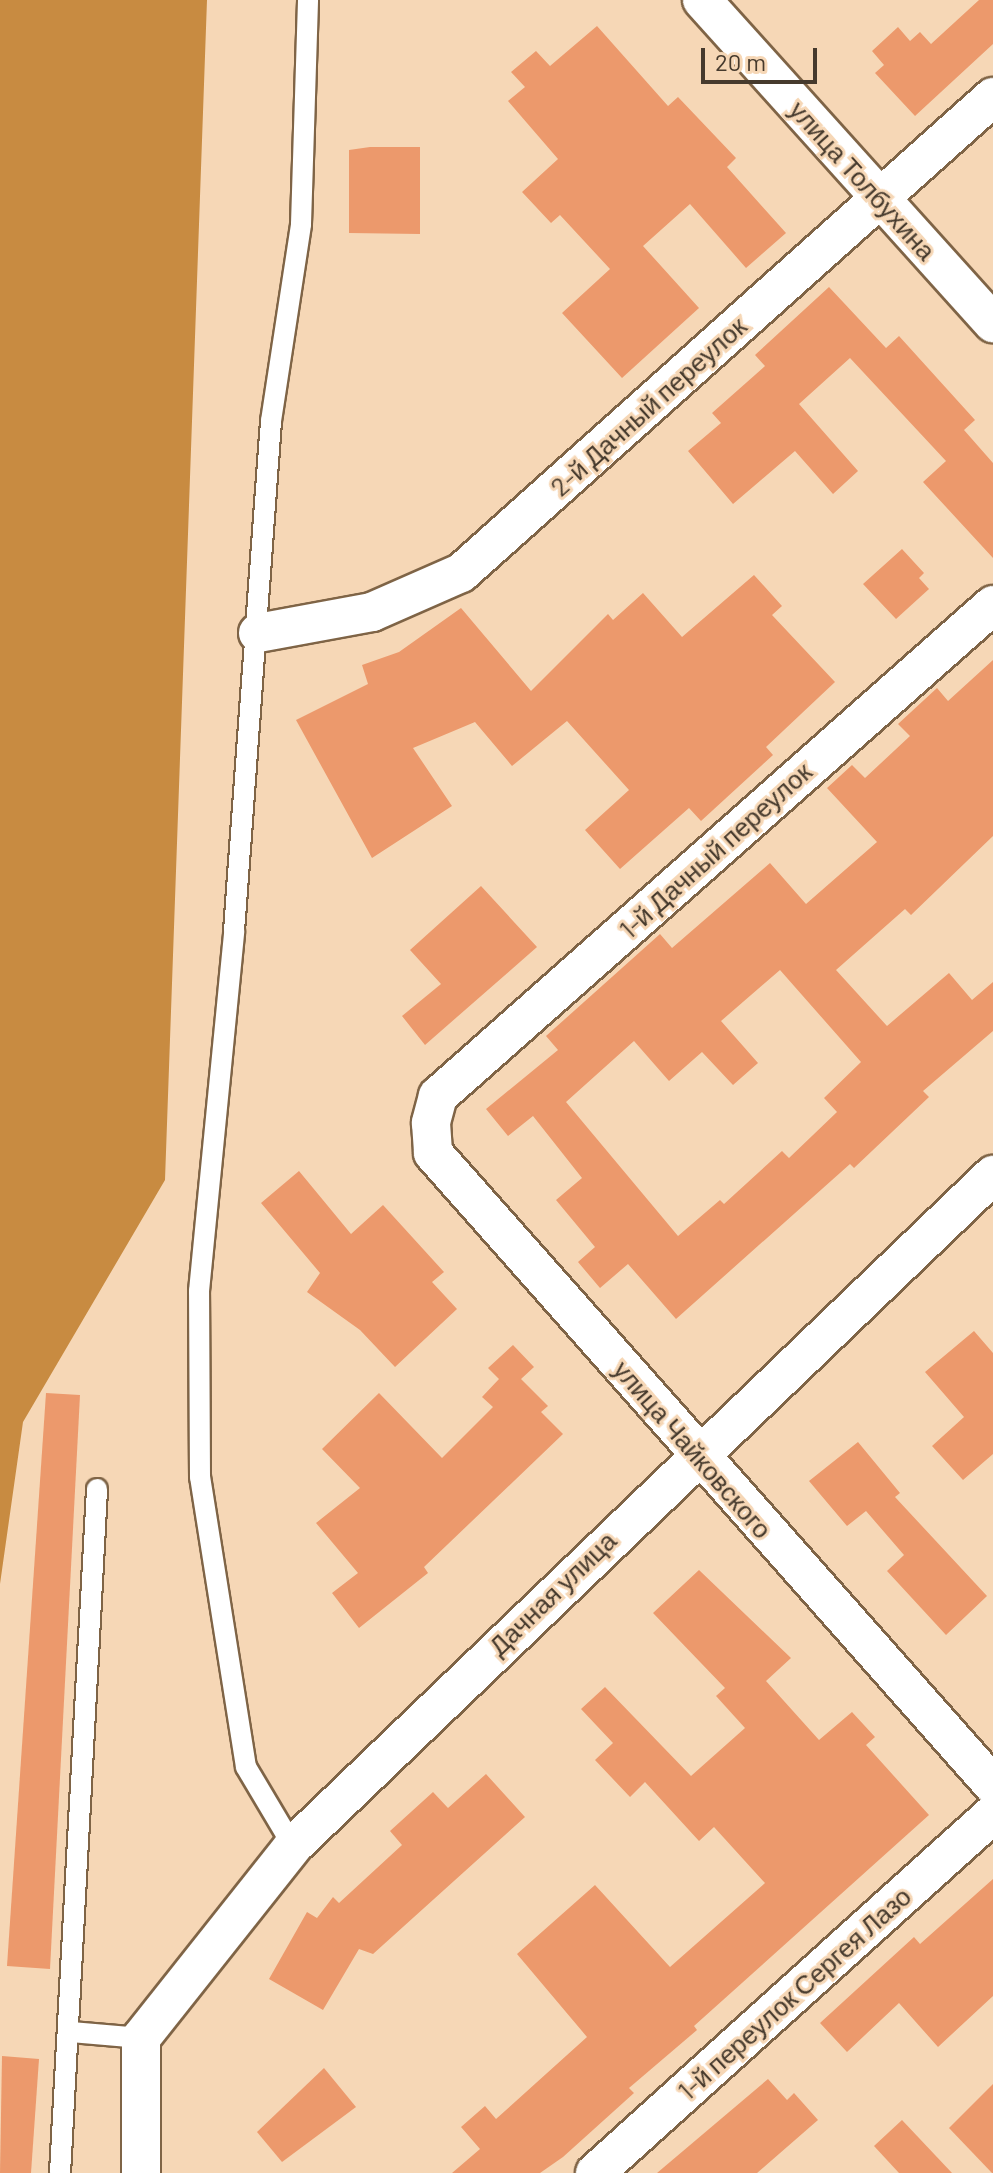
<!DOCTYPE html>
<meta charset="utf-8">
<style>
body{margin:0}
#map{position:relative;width:993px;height:2173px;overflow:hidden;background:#f6d7b6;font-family:Barlow,sans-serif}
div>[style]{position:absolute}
.forest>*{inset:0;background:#c88b41}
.building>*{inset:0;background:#ec996c}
.roads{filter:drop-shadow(2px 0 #7f6446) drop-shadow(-2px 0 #7f6446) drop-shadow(0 2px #7f6446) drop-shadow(0 -2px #7f6446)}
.lane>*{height:20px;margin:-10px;padding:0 10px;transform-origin:10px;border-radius:10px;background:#fff}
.street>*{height:38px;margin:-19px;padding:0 19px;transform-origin:19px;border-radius:19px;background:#fff}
span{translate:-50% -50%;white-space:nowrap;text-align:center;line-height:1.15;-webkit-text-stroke:6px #f6d7b6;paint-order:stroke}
.street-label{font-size:26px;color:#463a2d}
.scale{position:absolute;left:701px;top:48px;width:116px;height:36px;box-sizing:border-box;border:4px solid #463a2d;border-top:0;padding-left:10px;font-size:24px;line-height:28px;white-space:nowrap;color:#463a2d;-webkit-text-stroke:6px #f6d7b6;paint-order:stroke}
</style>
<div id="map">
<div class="forest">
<i style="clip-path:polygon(0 0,207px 0,165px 1180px,23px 1422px,0 1584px)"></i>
</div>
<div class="building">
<i style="clip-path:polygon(979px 0,993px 0,993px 44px,915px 116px,875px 73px,884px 65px,872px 51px,898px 27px,910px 41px,920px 32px,931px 44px)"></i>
<i style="clip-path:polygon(597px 26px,668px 106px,678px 97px,736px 158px,727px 167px,786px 233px,746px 268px,690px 204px,643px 246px,699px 308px,622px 378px,562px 313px,610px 269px,560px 215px,551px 223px,522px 192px,558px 159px,508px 101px,525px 87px,511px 72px,536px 51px,550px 66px)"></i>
<i style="clip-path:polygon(370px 147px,420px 147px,420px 234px,349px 233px,349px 150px)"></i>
<i style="clip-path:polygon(829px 287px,886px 348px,899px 336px,975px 420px,964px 430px,993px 463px,993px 558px,923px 482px,946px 461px,850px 358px,799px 404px,858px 471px,833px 494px,795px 451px,733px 504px,688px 451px,721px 423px,712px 413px,765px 366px,755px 355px)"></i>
<i style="clip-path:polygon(902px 549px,924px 573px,919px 578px,929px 589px,896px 619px,863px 584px)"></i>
<i style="clip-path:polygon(754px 575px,782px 606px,772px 615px,835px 682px,766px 747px,773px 755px,701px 821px,689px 808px,620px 869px,585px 830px,629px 790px,567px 721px,512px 766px,475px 722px,413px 748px,452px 806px,372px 858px,296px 720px,368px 684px,362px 665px,399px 652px,461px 608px,531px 691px,608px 614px,613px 620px,643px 593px,682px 637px)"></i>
<i style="clip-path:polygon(evenodd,993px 660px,993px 836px,911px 915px,905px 909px,836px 970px,887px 1026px,949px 973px,972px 1000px,993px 982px,993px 1031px,923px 1091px,929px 1097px,854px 1168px,850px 1164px,676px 1319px,628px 1264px,600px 1288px,578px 1262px,595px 1247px,556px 1200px,582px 1178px,533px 1116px,508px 1136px,486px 1109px,558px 1050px,546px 1036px,660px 934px,672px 948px,770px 863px,806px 904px,877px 842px,827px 788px,852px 765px,865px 778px,910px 736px,898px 724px,937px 688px,948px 701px,993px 660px,780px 970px,861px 1062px,824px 1098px,837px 1112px,789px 1158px,782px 1151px,724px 1204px,720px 1200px,678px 1236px,566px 1102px,634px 1041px,669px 1081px,702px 1052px,733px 1085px,758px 1063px,721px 1021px,780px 970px)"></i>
<i style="clip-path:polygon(481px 886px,537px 947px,425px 1045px,402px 1016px,441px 984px,410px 950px)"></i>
<i style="clip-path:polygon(299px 1171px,351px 1234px,383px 1205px,444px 1272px,432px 1282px,457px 1309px,395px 1367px,360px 1330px,307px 1292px,320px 1273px,261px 1203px)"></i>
<i style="clip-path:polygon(974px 1331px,993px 1353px,993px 1454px,963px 1480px,932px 1446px,964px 1417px,925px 1372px)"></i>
<i style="clip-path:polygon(513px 1345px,534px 1367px,521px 1379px,548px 1406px,541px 1412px,563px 1434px,424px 1567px,428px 1573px,359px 1628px,332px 1593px,358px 1573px,316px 1523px,360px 1488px,322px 1449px,379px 1393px,442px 1458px,493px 1407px,482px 1397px,499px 1379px,488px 1368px)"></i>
<i style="clip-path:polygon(46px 1393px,80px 1395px,50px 1969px,7px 1966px)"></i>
<i style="clip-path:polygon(858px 1442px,900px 1493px,895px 1497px,987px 1596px,946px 1635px,887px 1571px,904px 1555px,866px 1511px,847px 1526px,809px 1481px)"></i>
<i style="clip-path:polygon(699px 1570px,791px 1658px,766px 1681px,819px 1740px,852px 1712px,875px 1737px,866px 1745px,929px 1815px,694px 2026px,697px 2030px,629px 2088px,634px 2093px,563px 2157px,540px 2173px,452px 2173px,480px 2149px,461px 2127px,485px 2106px,496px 2119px,587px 2037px,517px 1954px,595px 1885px,670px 1967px,765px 1883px,714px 1827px,699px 1841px,645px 1782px,630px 1797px,595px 1760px,613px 1743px,581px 1709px,605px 1687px,691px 1776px,745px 1728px,716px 1696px,725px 1688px,653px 1613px)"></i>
<i style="clip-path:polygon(486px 1774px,525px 1817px,373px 1954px,359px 1949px,323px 2010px,269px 1979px,307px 1912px,317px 1918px,333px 1897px,339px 1903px,402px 1845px,390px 1831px,433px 1792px,448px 1808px)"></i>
<i style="clip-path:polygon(993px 1879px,993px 1996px,938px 2047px,899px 2003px,847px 2052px,820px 2023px,914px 1937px,920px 1944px)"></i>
<i style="clip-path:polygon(2px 2056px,39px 2059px,31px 2173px,0 2173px)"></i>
<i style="clip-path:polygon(324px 2068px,356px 2107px,282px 2162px,257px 2132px)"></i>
<i style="clip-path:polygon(768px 2079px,787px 2100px,794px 2093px,818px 2120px,757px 2173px,657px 2173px)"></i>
<i style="clip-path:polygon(993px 2084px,993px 2173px,992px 2173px,949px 2128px)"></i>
<i style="clip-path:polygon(902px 2120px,952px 2173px,899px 2173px,874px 2146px)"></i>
</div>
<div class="roads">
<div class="lane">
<i style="left:293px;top:1846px;width:92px;rotate:-120.7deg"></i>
<i style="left:246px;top:1767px;width:294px;rotate:-99deg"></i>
<i style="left:200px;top:1477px;width:186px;rotate:-90.3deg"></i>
<i style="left:199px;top:1291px;width:362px;rotate:-84.4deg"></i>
<i style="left:234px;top:931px;width:511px;rotate:-85.85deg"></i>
<i style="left:271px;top:421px;width:199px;rotate:-81.3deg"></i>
<i style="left:301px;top:224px;width:224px;rotate:-88.2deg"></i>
<i style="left:71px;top:2032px;width:70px;rotate:4.9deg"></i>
<i style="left:60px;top:2173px;width:685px;rotate:-86.9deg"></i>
</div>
<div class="street">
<i style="left:702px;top:0;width:435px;rotate:48deg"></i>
<i style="left:993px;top:605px;width:741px;rotate:138.5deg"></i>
<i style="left:438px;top:1096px;width:28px;rotate:105deg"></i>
<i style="left:431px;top:1123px;width:30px;rotate:86deg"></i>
<i style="left:433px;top:1153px;width:844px;rotate:48.46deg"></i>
<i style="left:258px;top:633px;width:116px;rotate:-10.4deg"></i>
<i style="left:372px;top:612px;width:97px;rotate:-23.7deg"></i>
<i style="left:461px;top:573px;width:714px;rotate:-41.82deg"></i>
<i style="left:141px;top:2173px;width:135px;rotate:-90deg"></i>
<i style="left:141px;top:2038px;width:245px;rotate:-51.6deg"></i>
<i style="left:293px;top:1846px;width:970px;rotate:-43.79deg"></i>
<i style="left:595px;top:2173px;width:536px;rotate:-42.05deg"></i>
</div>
</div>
<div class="street-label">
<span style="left:863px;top:180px;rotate:48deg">улица Толбухина</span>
<span style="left:648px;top:406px;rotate:-42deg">2-й Дачный переулок</span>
<span style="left:715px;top:850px;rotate:-42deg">1-й Дачный переулок</span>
<span style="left:693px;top:1449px;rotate:49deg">улица Чайковского</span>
<span style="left:552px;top:1593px;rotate:-44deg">Дачная улица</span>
<span style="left:794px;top:1993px;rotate:-42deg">1-й переулок Сергея Лазо</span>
</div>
<div class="scale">20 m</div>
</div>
